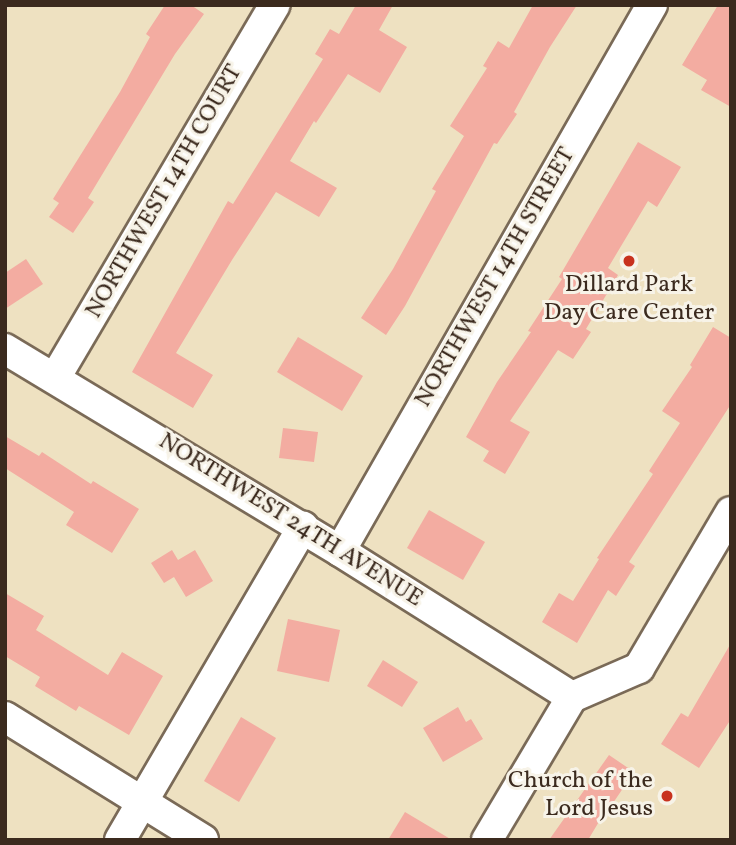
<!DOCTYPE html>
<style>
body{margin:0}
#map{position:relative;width:736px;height:845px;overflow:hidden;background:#eee1c1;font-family:Vollkorn,serif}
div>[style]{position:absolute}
.building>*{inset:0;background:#f3aca1}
.roads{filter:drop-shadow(2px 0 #7a6a57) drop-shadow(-2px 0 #7a6a57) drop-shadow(0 2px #7a6a57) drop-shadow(0 -2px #7a6a57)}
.minor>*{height:30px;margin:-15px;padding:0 15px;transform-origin:15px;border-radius:15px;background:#fff}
.dots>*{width:19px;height:19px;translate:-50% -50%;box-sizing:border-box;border:4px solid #f7f3e8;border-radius:50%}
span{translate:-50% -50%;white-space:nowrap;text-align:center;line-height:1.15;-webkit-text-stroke:6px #f7f3e8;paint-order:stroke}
.street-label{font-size:24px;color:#3b2a1e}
.poi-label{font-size:24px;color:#3b2a1e}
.right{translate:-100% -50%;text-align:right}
.frame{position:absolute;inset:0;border:7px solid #3b2a1e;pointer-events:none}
</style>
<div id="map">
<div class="building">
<i style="clip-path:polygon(165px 5px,191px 5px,204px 14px,175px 54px,88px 198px,94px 202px,73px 233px,49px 217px,59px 203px,53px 199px,120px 92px,150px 37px,146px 34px)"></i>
<i style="clip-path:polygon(356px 5px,393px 5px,379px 30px,407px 47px,380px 93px,348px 74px,316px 123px,314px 121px,290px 161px,337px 188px,319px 217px,276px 192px,232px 260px,176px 353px,213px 375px,193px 408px,132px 372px,228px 201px,233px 204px,323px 59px,315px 54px,330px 29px,339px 34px)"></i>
<i style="clip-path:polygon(533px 5px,577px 5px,550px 47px,514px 112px,517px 114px,497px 144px,494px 143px,405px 306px,386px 335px,361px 318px,393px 269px,436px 191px,432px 189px,464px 136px,450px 126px,487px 68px,483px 66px,498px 41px,509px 48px)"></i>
<i style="clip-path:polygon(718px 5px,731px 5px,731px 107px,701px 90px,707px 80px,682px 65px)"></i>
<i style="clip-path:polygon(638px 142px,681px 167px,657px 207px,648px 201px,608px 268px,618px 275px,586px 329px,591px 332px,573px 359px,558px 350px,510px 421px,530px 432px,505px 474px,483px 461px,489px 451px,466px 437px,497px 382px,531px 332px,528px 331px,562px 279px,559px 277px)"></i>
<i style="clip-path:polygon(26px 259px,43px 284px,5px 309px,5px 273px)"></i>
<i style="clip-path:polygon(713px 327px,731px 338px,731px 404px,629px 562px,635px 566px,616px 596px,608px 590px,577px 643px,542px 622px,559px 593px,573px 601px,599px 559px,597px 558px,653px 474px,649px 471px,680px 423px,662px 411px,692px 367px,690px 365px)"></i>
<i style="clip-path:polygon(298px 337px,363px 376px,342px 411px,277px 372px)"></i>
<i style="clip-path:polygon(283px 428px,318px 432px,314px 462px,279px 458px)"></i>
<i style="clip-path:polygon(5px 436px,39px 456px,42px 452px,91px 484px,93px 481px,139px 509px,112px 553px,66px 525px,74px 512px,5px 468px)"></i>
<i style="clip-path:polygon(429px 510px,485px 542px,463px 580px,407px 548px)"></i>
<i style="clip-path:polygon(172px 550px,178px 560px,195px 550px,213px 581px,186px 597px,174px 577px,164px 583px,151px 563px)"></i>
<i style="clip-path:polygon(5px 593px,44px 616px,36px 630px,108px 675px,122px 652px,163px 676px,129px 735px,79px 706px,76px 711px,35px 686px,40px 677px,5px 656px)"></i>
<i style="clip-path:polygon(288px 619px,340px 630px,329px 682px,277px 671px)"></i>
<i style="clip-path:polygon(731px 643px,731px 719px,699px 768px,661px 744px,681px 713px,688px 717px)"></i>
<i style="clip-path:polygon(383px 660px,418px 682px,402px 707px,367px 686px)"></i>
<i style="clip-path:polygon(458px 707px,466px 722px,471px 719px,483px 739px,443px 762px,423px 728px)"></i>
<i style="clip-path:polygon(241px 717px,276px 738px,239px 802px,204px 781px)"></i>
<i style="clip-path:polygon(609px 755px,634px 772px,611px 806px,609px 805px,588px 840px,549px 840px)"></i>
<i style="clip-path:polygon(405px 812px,452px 840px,388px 840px)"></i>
</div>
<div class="roads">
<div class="minor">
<i style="left:5px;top:349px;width:391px;rotate:31.1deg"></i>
<i style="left:340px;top:551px;width:274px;rotate:32.2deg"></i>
<i style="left:55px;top:378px;width:433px;rotate:-59.5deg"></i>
<i style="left:340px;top:551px;width:629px;rotate:-60.26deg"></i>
<i style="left:5px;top:717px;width:233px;rotate:31.8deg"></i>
<i style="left:120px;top:840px;width:363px;rotate:-59.7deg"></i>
<i style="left:487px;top:840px;width:166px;rotate:-59.3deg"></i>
<i style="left:572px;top:697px;width:73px;rotate:-23.4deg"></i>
<i style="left:639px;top:668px;width:181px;rotate:-59.5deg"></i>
</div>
</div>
<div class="dots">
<i style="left:629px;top:261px;background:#c8321e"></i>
<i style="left:667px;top:796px;background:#c8321e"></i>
</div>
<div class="street-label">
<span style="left:165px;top:192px;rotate:-60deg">NORTHWEST 14TH COURT</span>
<span style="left:496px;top:278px;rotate:-60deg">NORTHWEST 14TH STREET</span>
<span style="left:290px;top:521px;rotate:32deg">NORTHWEST 24TH AVENUE</span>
</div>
<div class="poi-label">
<span style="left:629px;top:300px">Dillard Park<br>Day Care Center</span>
<span class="right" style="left:653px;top:796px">Church of the<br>Lord Jesus</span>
</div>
<div class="frame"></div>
</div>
